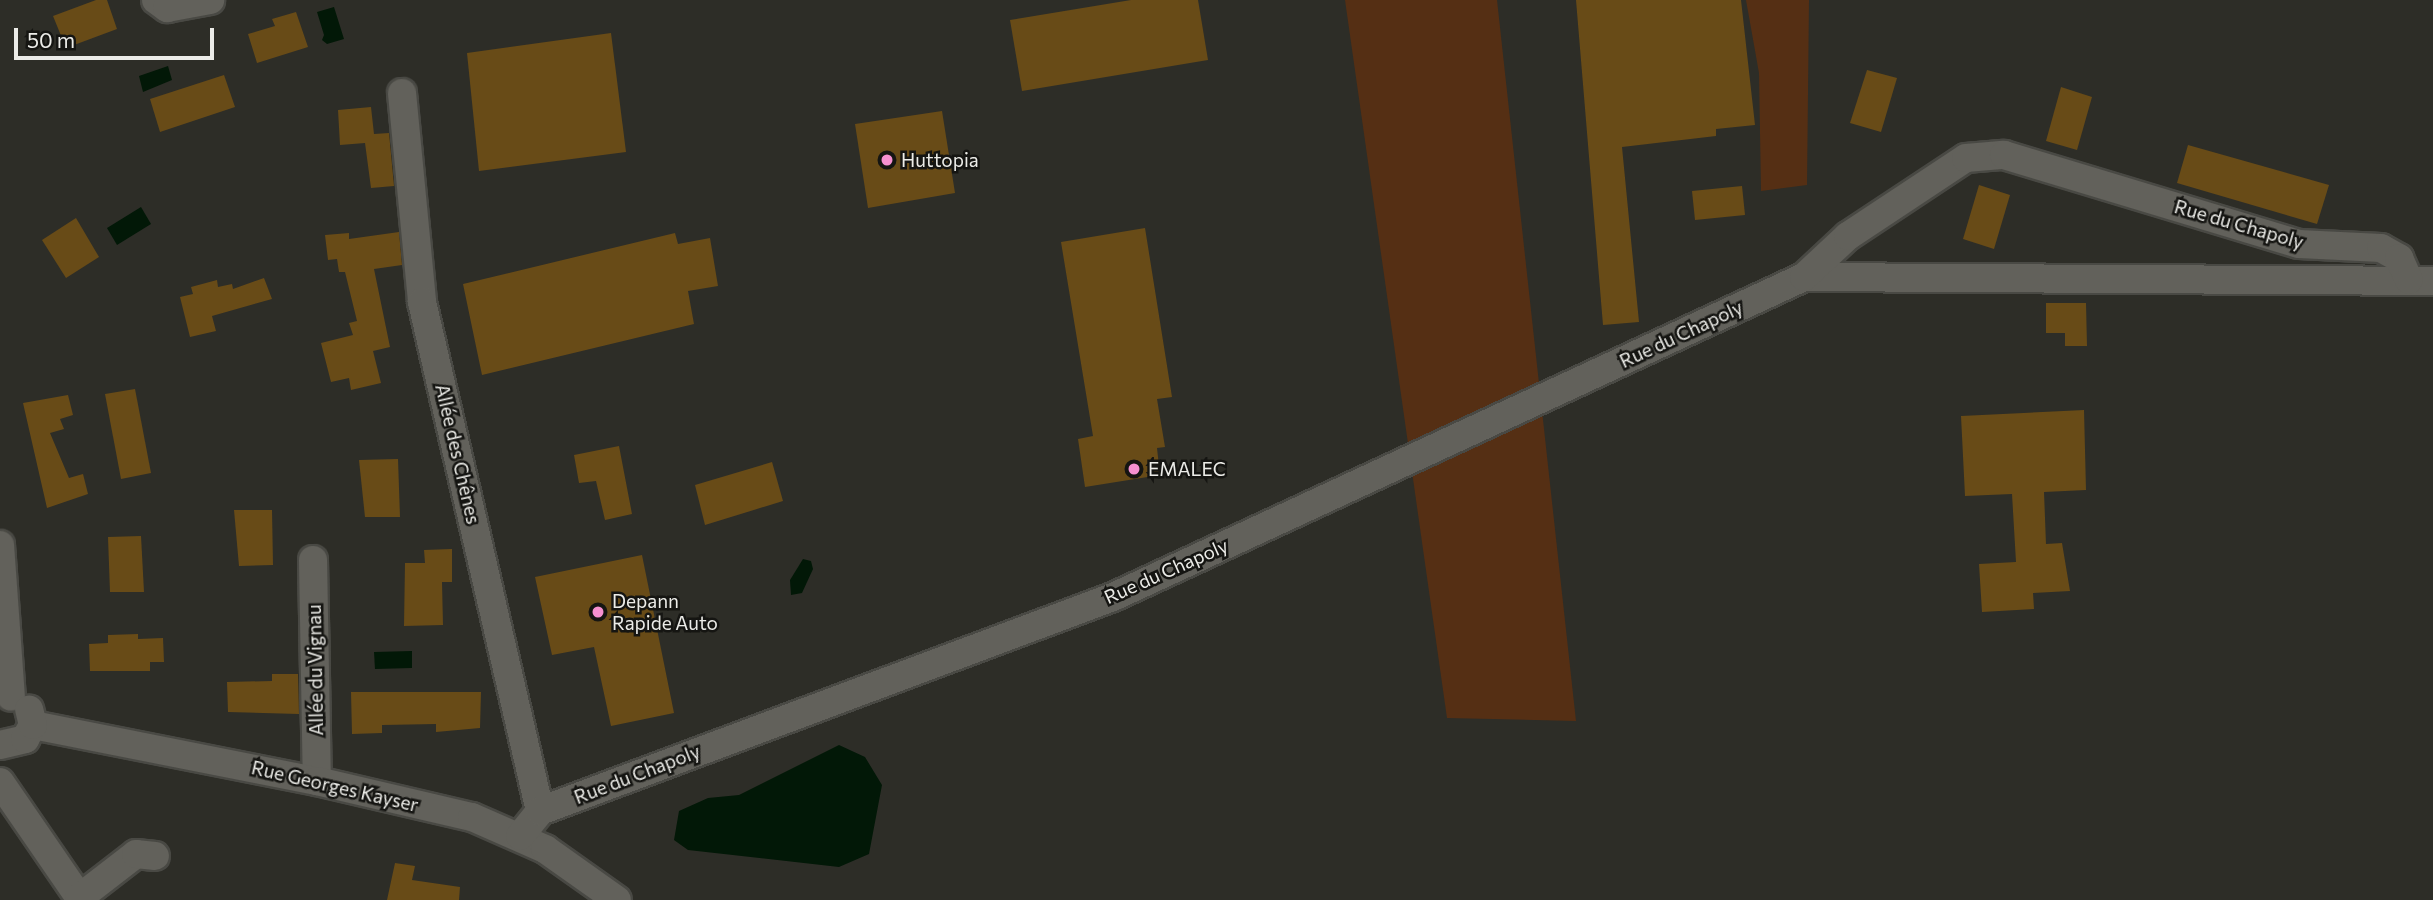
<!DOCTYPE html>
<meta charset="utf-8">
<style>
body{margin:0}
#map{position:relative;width:2433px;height:900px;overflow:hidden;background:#2d2d27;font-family:Commissioner,sans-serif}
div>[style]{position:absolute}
.green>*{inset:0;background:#552f14}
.water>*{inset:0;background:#021807}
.building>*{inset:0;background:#684b17}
.roads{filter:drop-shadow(2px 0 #494944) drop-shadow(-2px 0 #494944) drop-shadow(0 2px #494944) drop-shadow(0 -2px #494944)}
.minor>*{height:28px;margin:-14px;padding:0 14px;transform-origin:14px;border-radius:14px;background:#62615b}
.dots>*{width:19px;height:19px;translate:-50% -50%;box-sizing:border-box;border:4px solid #151512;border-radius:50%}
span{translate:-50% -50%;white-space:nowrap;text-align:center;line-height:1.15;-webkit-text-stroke:5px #151512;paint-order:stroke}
.poi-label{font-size:19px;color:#ecece8}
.left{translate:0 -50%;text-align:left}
.street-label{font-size:19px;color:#ecece8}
.scale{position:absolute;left:14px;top:28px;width:200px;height:32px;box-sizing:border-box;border:4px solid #ecece8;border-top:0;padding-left:9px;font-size:21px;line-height:24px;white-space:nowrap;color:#ecece8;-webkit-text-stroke:5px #151512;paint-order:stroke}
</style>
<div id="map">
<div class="green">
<i style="clip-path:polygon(1345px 0,1497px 0,1576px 721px,1447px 718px)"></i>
<i style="clip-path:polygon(1746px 0,1809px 0,1807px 185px,1761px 191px,1759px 73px)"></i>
</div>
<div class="water">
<i style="clip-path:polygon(334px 7px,344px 39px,327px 44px,322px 40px,324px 35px,317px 12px)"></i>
<i style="clip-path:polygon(168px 66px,172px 80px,143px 92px,139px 76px)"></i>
<i style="clip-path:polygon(141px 207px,151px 224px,117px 245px,107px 228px)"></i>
<i style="clip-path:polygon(803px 559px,811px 561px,813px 569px,802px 593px,791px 595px,790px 580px)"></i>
<i style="clip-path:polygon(412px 651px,412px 668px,375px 669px,374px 652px)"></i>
<i style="clip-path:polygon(839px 745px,865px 757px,882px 785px,869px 854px,839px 867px,688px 850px,674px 840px,679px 811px,708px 798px,739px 795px)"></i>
</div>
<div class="building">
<i style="clip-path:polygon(96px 0,107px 0,117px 29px,66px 48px,53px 16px)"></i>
<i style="clip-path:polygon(1131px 0,1198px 0,1208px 60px,1022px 91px,1010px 20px)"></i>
<i style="clip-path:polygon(1576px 0,1741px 0,1755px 125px,1716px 129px,1716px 136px,1622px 147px,1639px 322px,1603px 325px)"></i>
<i style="clip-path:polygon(296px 12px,308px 47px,257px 63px,248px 34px,275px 26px,272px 19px)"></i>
<i style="clip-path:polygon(611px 33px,626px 152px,479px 171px,467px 53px)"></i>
<i style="clip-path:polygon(1867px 70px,1897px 78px,1881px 132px,1850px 123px)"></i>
<i style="clip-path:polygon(224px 75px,235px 107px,160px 132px,150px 99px)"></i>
<i style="clip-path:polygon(2061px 87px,2092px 97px,2077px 150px,2046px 141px)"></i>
<i style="clip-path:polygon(371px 107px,374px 134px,389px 133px,394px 186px,371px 188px,365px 143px,340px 145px,338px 110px)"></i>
<i style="clip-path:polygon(942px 111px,955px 193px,868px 208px,855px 124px)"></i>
<i style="clip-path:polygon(2188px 145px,2329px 185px,2317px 224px,2177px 183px)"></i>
<i style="clip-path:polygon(1979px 185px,2010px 195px,1994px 249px,1963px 239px)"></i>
<i style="clip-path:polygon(1742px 186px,1745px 215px,1695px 220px,1692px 191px)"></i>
<i style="clip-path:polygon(76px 218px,99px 257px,66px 278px,42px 240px)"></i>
<i style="clip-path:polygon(1145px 228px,1172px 397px,1157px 399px,1165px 447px,1157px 448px,1160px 475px,1085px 487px,1078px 439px,1093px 436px,1061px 242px)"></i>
<i style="clip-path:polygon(399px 232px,402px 265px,374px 269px,390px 347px,373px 351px,381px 383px,351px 390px,349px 378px,331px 382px,321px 343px,353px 335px,349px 323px,357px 321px,345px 272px,339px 272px,337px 259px,328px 260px,325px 235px,349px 233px,349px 239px)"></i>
<i style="clip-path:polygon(675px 233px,678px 244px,710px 238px,718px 286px,688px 291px,694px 324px,482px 375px,463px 284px)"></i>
<i style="clip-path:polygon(264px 278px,272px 299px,212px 316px,216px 331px,190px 337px,180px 297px,193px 294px,191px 287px,217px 280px,218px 287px,232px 284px,233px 289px)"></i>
<i style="clip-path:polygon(2046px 303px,2086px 303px,2087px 346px,2065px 346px,2065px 333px,2046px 333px)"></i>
<i style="clip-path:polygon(135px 389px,151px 473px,121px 479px,105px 394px)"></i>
<i style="clip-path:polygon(68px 395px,73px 415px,60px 419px,64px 429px,50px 433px,69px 478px,83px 474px,88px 494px,47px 508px,23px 403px)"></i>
<i style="clip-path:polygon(2084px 410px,2086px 490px,2044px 492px,2046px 544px,2062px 543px,2070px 591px,2033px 593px,2034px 609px,1982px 612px,1979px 564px,2016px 562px,2012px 494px,1965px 496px,1961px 416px)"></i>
<i style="clip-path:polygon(619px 446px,632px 514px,605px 520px,596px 481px,579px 483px,574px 455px)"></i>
<i style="clip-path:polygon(398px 459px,400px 517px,365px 517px,359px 460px)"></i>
<i style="clip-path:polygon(772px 462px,783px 501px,705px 525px,695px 485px)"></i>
<i style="clip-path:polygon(234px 510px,272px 510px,273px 565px,239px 566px)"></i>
<i style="clip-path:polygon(141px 536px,144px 592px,110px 592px,108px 537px)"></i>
<i style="clip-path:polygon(452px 549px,452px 582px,442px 582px,443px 625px,404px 626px,405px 563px,425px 563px,424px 550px)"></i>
<i style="clip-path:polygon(642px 555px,674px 713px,611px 726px,594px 647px,552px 655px,535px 577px)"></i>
<i style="clip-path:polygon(138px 634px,138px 639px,163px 638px,164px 662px,150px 662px,150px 671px,90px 671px,89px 644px,108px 643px,108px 635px)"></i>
<i style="clip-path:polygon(272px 674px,298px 674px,299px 714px,228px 712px,227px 682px,272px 681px)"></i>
<i style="clip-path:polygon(351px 692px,481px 692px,480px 728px,436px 732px,436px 724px,382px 725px,382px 733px,352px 734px)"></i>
<i style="clip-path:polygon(395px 863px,415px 866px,412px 880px,460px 887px,459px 900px,387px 900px)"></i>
</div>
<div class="roads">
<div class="minor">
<i style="left:156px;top:0;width:14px;rotate:36deg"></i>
<i style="left:167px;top:8px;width:44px;rotate:-10.5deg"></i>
<i style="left:402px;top:93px;width:210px;rotate:84.5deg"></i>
<i style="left:422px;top:302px;width:522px;rotate:76.95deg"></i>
<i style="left:1804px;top:277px;width:629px;rotate:0.36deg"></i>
<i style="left:0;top:545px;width:152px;rotate:85.9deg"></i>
<i style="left:313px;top:560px;width:221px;rotate:89deg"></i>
<i style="left:33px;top:725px;width:289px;rotate:11.2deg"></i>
<i style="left:317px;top:781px;width:159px;rotate:13.1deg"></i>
<i style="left:472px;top:817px;width:80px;rotate:23.7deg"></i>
<i style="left:545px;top:849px;width:88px;rotate:35.3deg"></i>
<i style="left:0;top:745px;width:26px;rotate:-13deg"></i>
<i style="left:25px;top:739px;width:16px;rotate:-60deg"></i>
<i style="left:33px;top:725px;width:16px;rotate:-104deg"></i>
<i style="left:0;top:782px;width:143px;rotate:55.5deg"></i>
<i style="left:520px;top:836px;width:32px;rotate:-51deg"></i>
<i style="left:540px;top:811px;width:612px;rotate:-20.48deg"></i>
<i style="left:1113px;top:597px;width:761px;rotate:-24.85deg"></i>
<i style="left:1804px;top:277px;width:60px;rotate:-43deg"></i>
<i style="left:1848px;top:236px;width:141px;rotate:-33.5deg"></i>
<i style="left:1966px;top:158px;width:38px;rotate:-5deg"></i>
<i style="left:2004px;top:155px;width:308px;rotate:16.8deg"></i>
<i style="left:2299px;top:244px;width:82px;rotate:2.8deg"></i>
<i style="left:2381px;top:248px;width:21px;rotate:29deg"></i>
<i style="left:2399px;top:258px;width:24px;rotate:66deg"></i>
<i style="left:79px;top:898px;width:72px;rotate:-37.7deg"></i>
<i style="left:136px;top:854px;width:19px;rotate:6deg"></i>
</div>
</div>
<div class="dots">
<i style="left:887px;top:160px;background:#f690d0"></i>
<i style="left:1134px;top:469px;background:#f690d0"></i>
<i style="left:598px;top:612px;background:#f690d0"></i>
</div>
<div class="poi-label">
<span class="left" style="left:901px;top:160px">Huttopia</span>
<span class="left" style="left:1148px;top:469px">EMALEC</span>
<span class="left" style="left:612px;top:612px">Depann<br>Rapide Auto</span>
</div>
<div class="street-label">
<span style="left:2239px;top:224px;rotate:16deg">Rue du Chapoly</span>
<span style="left:1681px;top:334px;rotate:-25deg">Rue du Chapoly</span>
<span style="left:458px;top:454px;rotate:77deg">Allée des Chênes</span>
<span style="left:1166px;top:571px;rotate:-24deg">Rue du Chapoly</span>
<span style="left:315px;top:670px;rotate:-91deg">Allée du Vignau</span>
<span style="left:637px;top:774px;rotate:-21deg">Rue du Chapoly</span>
<span style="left:335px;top:786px;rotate:13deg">Rue Georges Kayser</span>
</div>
<div class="scale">50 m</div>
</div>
